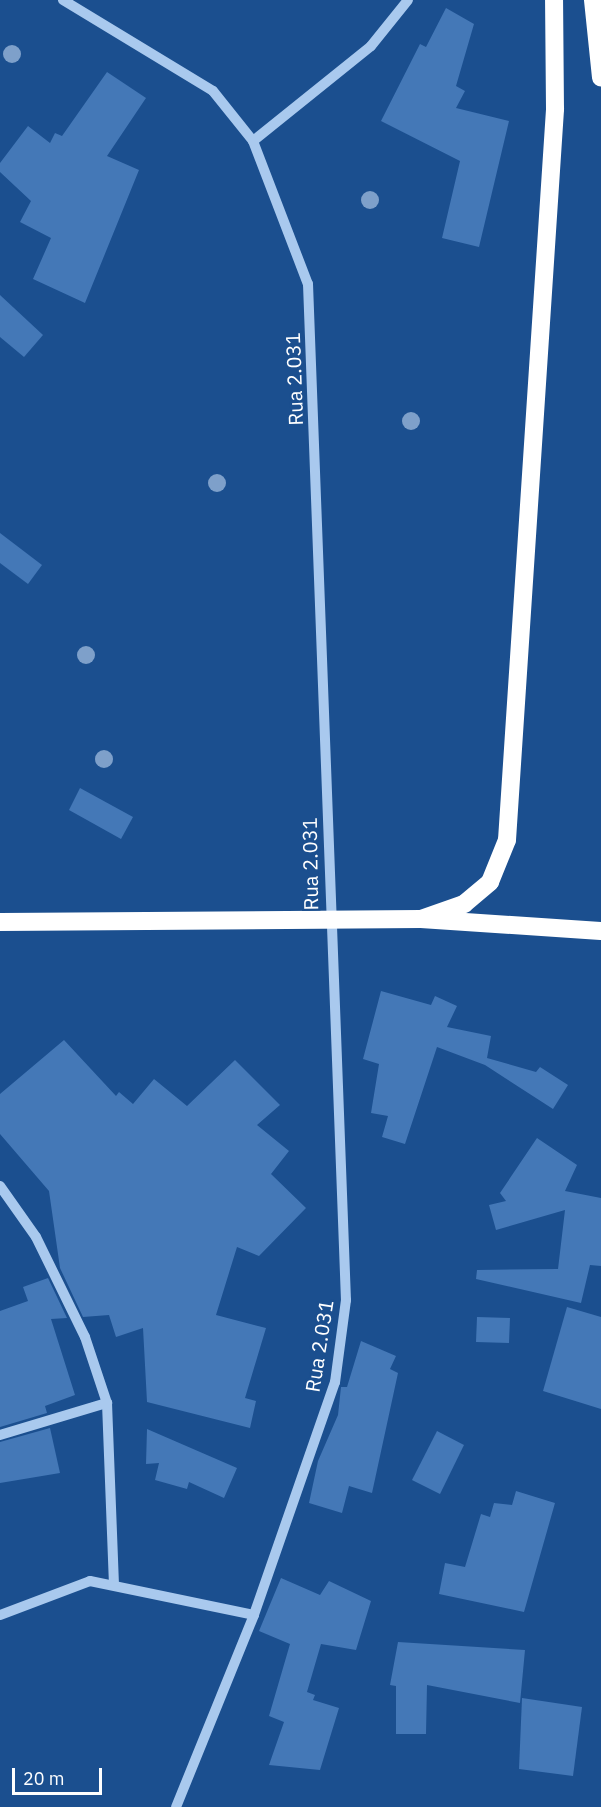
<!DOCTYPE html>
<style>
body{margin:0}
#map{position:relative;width:601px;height:1807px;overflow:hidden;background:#1b4f8f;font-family:"IBM Plex Sans",sans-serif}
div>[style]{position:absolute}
.building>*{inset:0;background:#4478b7}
.minor>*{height:10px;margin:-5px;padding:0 5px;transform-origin:5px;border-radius:5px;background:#a9c9ee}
.highway>*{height:18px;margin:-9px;padding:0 9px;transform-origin:9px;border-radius:9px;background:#fff}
.trees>*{width:18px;height:18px;margin:-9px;border-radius:50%;background:#7ea0ca}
span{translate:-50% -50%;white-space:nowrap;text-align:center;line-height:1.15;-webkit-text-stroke:4.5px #1b4f8f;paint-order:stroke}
.street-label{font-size:20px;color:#fff}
.scale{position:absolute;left:12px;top:1768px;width:90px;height:27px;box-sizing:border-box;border:3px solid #fff;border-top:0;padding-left:8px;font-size:18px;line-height:21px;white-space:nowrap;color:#fff;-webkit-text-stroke:4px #1b4f8f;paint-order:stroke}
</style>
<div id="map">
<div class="building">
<i style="clip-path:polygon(446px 8px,474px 24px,456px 86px,465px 91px,456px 108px,509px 121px,479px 247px,442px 238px,460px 161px,381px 121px,420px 44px,426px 47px)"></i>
<i style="clip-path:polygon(107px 72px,146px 98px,107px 156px,139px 170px,85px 303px,33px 279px,51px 238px,20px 222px,31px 201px,0 172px,0 163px,28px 126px,50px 143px,55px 133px,62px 136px)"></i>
<i style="clip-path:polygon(0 295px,43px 335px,24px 357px,0 337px)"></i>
<i style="clip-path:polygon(0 533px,42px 565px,28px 584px,0 563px)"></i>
<i style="clip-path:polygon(80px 788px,133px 817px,121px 839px,69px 810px)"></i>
<i style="clip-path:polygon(381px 991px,431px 1005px,435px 996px,457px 1006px,447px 1027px,491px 1036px,487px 1058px,536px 1072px,540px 1067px,568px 1085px,553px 1109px,485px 1065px,437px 1047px,405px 1144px,382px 1137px,388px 1116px,371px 1113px,379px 1064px,363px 1059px)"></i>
<i style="clip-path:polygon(64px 1040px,116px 1096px,119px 1092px,133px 1104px,154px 1079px,187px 1106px,235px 1060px,280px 1105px,257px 1125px,289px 1151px,271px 1174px,306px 1208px,259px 1256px,237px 1247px,216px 1315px,266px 1328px,245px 1398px,256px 1401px,250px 1428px,147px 1402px,143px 1328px,116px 1337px,109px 1315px,83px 1317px,60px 1268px,49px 1191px,0 1134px,0 1094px)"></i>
<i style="clip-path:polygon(537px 1138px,577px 1165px,565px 1191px,601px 1198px,601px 1266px,590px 1265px,581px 1303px,476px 1279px,477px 1270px,558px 1269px,565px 1210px,496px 1230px,489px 1205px,506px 1201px,500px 1193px)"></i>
<i style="clip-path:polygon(48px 1278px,67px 1318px,51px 1319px,75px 1395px,45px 1406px,47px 1413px,0 1427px,0 1311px,28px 1301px,23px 1287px)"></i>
<i style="clip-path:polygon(567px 1307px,601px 1317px,601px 1409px,543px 1391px)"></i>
<i style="clip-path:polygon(477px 1317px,510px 1318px,509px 1343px,476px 1342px)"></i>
<i style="clip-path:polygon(361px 1341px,396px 1356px,390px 1369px,398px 1373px,372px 1493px,349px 1486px,342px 1513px,309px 1503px,318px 1461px,338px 1415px,341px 1387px,347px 1387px)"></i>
<i style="clip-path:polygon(50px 1428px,60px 1473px,0 1483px,0 1442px)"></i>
<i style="clip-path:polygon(147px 1429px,237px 1468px,224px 1498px,189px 1482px,187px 1489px,155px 1480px,159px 1463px,146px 1464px)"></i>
<i style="clip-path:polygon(437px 1431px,464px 1445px,440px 1494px,412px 1480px)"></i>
<i style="clip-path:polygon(516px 1491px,555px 1503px,524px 1612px,439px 1594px,445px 1563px,465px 1567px,481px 1514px,490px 1517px,494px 1503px,512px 1505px)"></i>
<i style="clip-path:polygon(281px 1578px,320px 1595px,329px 1581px,371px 1601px,356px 1650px,321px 1644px,307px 1692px,315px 1695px,313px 1700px,339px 1708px,320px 1770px,269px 1765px,284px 1722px,269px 1716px,290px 1644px,259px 1631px)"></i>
<i style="clip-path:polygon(398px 1642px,525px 1650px,520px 1703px,427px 1685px,426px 1734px,396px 1734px,396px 1686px,390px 1685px)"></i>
<i style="clip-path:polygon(522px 1698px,582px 1707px,573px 1776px,519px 1769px)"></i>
</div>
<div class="minor">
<i style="left:63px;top:0;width:175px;rotate:31.2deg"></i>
<i style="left:213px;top:91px;width:64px;rotate:51.3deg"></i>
<i style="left:253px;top:141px;width:153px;rotate:69deg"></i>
<i style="left:308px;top:284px;width:1017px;rotate:87.86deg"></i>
<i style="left:346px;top:1300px;width:83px;rotate:97.6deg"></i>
<i style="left:335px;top:1382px;width:247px;rotate:109.2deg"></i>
<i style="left:254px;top:1615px;width:207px;rotate:112.1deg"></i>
<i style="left:253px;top:141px;width:151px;rotate:-38.8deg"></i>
<i style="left:371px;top:46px;width:59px;rotate:-51.2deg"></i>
<i style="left:0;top:1186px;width:62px;rotate:54.8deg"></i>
<i style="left:36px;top:1237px;width:111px;rotate:63.9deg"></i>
<i style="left:85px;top:1337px;width:70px;rotate:71.6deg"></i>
<i style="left:107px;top:1403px;width:179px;rotate:87.8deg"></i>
<i style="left:0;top:1435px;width:112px;rotate:-16.7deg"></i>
<i style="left:0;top:1615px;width:96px;rotate:-20.7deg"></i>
<i style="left:90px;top:1581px;width:167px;rotate:11.7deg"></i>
</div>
<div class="highway">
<i style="left:593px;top:0;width:78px;rotate:84.1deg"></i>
<i style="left:421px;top:919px;width:46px;rotate:-19.2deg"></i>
<i style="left:464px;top:904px;width:34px;rotate:-40deg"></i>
<i style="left:490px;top:882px;width:45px;rotate:-68deg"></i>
<i style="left:507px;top:840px;width:733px;rotate:-86.24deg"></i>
<i style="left:555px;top:109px;width:109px;rotate:-90.5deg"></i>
<i style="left:0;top:922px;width:421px;rotate:-0.4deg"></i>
<i style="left:421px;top:919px;width:180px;rotate:3.8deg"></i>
</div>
<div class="trees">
<i style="left:12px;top:54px"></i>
<i style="left:370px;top:200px"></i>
<i style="left:411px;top:421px"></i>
<i style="left:217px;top:483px"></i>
<i style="left:86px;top:655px"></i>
<i style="left:104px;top:759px"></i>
</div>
<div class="street-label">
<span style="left:294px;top:379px;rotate:-92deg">Rua 2.031</span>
<span style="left:310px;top:864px;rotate:-91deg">Rua 2.031</span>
<span style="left:319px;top:1346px;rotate:-81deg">Rua 2.031</span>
</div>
<div class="scale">20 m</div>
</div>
